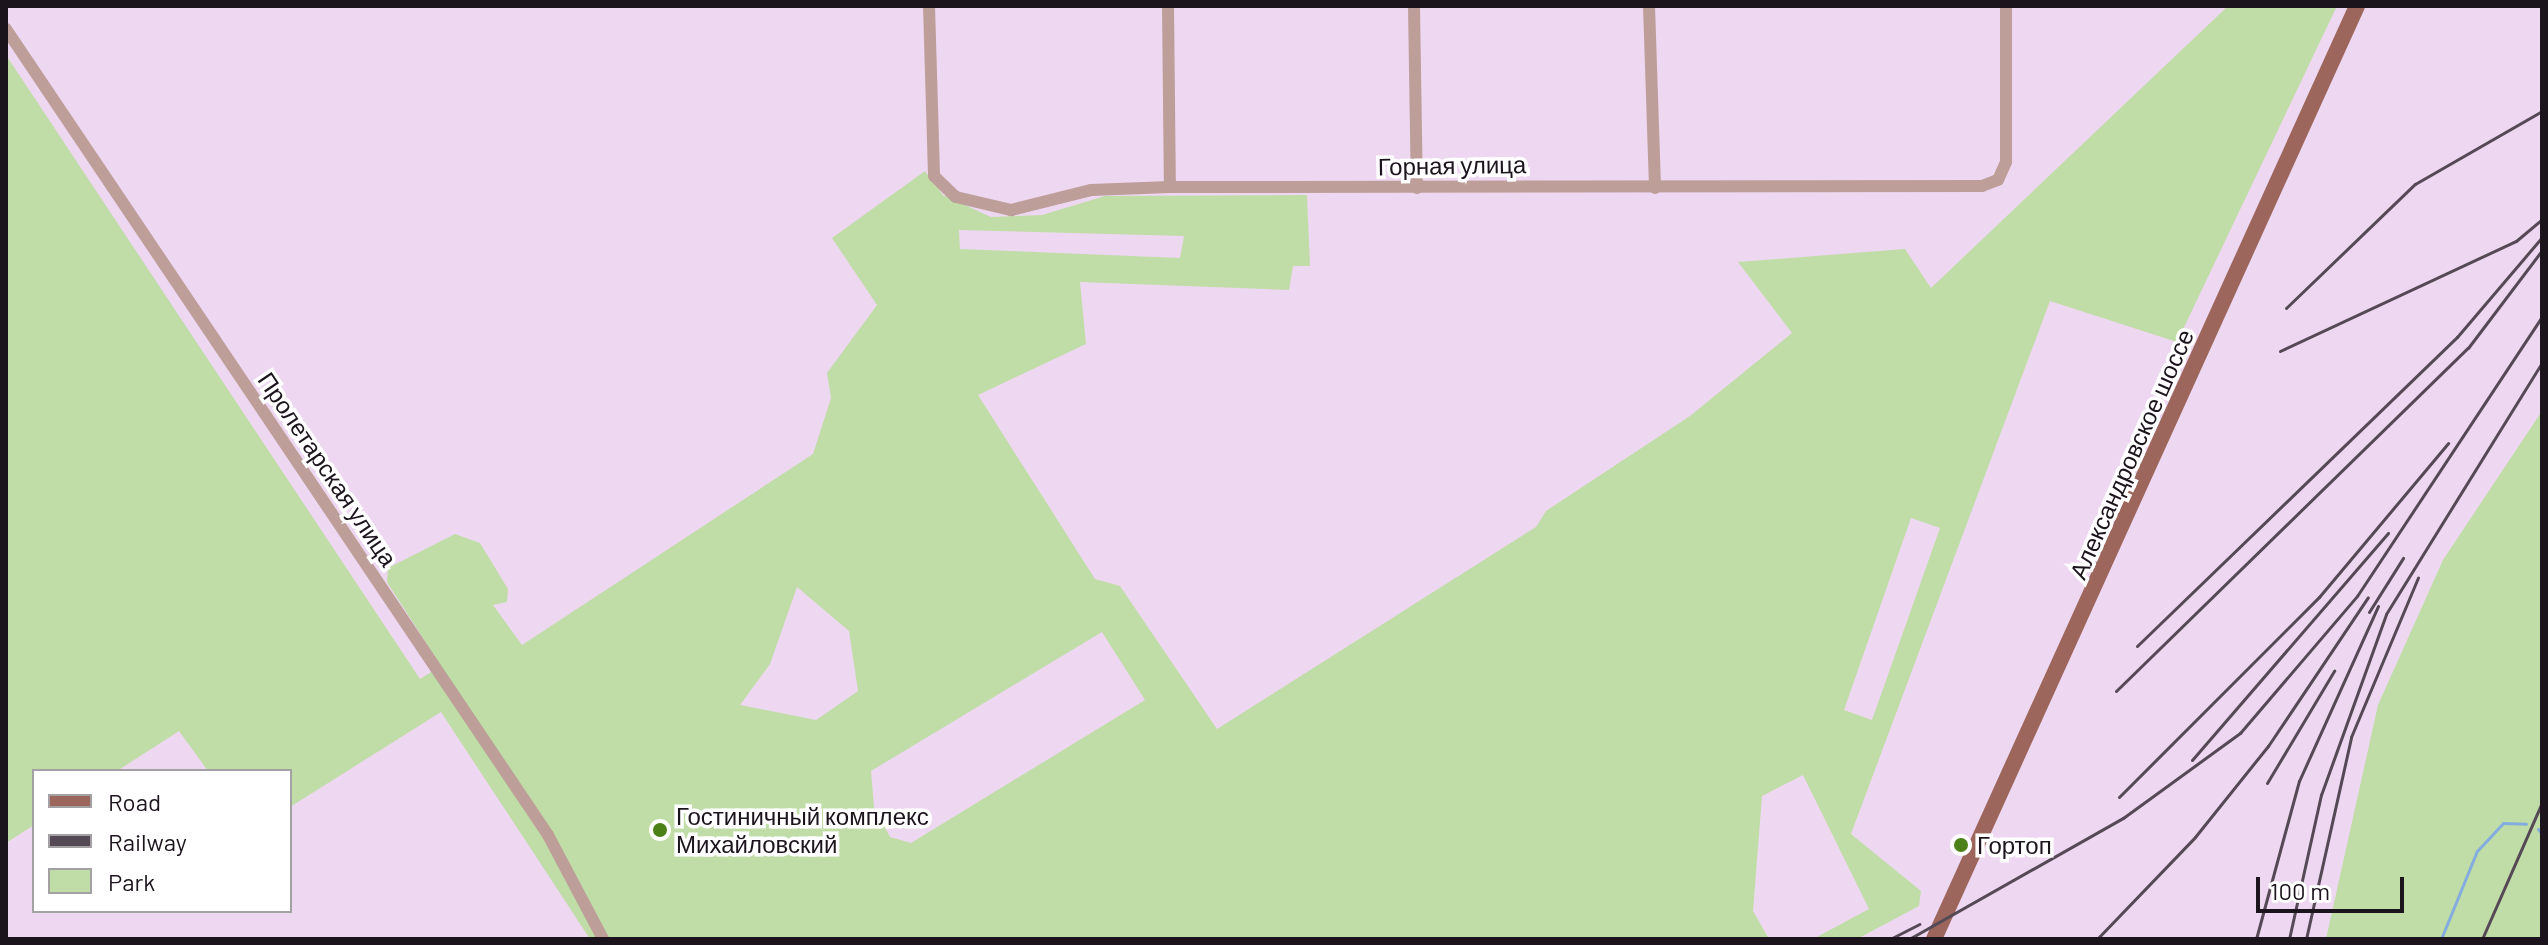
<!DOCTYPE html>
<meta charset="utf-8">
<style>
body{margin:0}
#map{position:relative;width:2548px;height:945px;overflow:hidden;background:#eed7f1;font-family:Barlow,sans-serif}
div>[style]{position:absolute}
.green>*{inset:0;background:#c0dda7}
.stream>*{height:3px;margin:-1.5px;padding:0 1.5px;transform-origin:1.5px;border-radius:1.5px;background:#84acde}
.minor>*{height:12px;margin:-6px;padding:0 6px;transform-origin:6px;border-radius:6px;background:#bd9e98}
.major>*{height:16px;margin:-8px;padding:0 8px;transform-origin:8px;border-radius:8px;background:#9c665c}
.rail>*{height:3px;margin:-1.5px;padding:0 1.5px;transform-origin:1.5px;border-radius:1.5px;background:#554956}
.dots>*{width:22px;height:22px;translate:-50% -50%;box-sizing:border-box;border:4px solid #fff;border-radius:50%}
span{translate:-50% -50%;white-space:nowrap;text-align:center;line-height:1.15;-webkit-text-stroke:7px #fff;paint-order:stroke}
.street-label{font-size:24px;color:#1c141d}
.poi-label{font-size:24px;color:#1c141d}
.left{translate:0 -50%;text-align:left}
.frame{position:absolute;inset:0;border:8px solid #1c141d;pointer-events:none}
.legend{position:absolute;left:32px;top:769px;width:260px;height:144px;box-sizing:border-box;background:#fff;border:2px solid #a4a1a5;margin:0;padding:10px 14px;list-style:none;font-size:24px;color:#1c141d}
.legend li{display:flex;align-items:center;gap:16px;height:40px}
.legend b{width:40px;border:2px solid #a4a1a5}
.scale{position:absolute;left:2256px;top:877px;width:148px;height:36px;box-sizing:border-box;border:4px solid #1c141d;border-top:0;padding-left:10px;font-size:24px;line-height:28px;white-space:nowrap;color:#1c141d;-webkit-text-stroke:6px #fff;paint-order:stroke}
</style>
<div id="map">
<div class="green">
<i style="clip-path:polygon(evenodd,2228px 6px,2337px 6px,2177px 342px,2050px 301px,1851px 834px,1921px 891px,1919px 906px,1857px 939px,1813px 939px,1869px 909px,1803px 775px,1762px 796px,1753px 911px,1769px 939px,590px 939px,441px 712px,290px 807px,290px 771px,208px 771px,179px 731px,117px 771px,34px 771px,34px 825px,6px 843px,6px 55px,420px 679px,441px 666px,387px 582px,388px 568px,455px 534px,480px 543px,508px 589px,507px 602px,493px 605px,522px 645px,813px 454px,831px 398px,827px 373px,877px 305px,832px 238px,925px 171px,943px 195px,991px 217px,1042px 215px,1105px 196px,1307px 195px,1310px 266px,1293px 266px,1289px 290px,1080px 282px,1086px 344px,978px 395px,1095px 579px,1120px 586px,1217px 729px,1536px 527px,1546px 511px,1690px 416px,1792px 333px,1738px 262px,1905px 249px,1931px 288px,2228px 6px,959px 230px,1184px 236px,1180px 258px,960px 249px,959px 230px,2228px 6px,1911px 518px,1940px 528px,1872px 720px,1844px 710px,1911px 518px,2228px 6px,797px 587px,849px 631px,858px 691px,816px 720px,740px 705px,770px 664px,797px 587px,2228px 6px,1102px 632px,1145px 700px,911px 843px,890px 837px,874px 807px,871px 771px,1102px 632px)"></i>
<i style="clip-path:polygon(2542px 411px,2542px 939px,2326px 939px,2378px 705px,2443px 560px)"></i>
</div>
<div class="stream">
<i style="left:2538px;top:829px;width:6px;rotate:51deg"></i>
<i style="left:2441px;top:939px;width:95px;rotate:-67.8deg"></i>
<i style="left:2477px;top:851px;width:38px;rotate:-47deg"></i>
<i style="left:2503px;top:823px;width:23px;rotate:2deg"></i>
</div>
<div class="minor">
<i style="left:929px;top:6px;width:170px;rotate:88.3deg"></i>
<i style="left:934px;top:176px;width:30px;rotate:44deg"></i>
<i style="left:956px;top:197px;width:57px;rotate:13.3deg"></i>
<i style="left:1011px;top:210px;width:82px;rotate:-14deg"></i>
<i style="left:1091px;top:190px;width:79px;rotate:-2.2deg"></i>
<i style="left:1170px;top:187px;width:812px;rotate:-0.07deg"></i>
<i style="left:1982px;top:186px;width:17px;rotate:-21deg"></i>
<i style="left:1998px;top:180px;width:20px;rotate:-66deg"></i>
<i style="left:2006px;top:162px;width:156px;rotate:-90deg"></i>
<i style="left:1168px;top:6px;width:181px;rotate:89.4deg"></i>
<i style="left:1414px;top:6px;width:182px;rotate:89.1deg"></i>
<i style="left:1649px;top:6px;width:182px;rotate:88.1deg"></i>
<i style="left:6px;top:29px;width:971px;rotate:56.08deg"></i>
<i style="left:548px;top:835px;width:118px;rotate:62.1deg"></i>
</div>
<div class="major">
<i style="left:1934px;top:939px;width:1024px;rotate:-65.61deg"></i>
</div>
<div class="rail">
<i style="left:2286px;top:308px;width:179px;rotate:-43.9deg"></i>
<i style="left:2415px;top:184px;width:146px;rotate:-29.9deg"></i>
<i style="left:2280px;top:351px;width:260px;rotate:-25deg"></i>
<i style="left:2516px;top:241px;width:34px;rotate:-40deg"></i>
<i style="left:2369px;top:612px;width:64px;rotate:-57.8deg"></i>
<i style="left:2137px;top:646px;width:445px;rotate:-44deg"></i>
<i style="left:2457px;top:337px;width:131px;rotate:-49.6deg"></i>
<i style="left:2116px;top:691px;width:491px;rotate:-44.3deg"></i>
<i style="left:2468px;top:348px;width:123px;rotate:-52.9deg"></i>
<i style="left:2192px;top:760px;width:300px;rotate:-49.2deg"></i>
<i style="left:2267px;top:783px;width:131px;rotate:-59.1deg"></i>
<i style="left:2119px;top:797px;width:283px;rotate:-45deg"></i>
<i style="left:2319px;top:597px;width:201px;rotate:-50deg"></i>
<i style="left:1890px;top:939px;width:33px;rotate:-27deg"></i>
<i style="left:1909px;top:939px;width:246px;rotate:-29.5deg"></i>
<i style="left:2123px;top:818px;width:145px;rotate:-36deg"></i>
<i style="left:2240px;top:733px;width:180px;rotate:-49.5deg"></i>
<i style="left:2357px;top:596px;width:335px;rotate:-56.5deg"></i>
<i style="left:2097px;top:939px;width:141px;rotate:-46.1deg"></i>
<i style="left:2195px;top:837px;width:117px;rotate:-51.3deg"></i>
<i style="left:2268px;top:746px;width:179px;rotate:-56.1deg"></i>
<i style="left:2256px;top:939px;width:164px;rotate:-74.8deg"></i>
<i style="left:2299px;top:781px;width:192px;rotate:-65.7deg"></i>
<i style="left:2289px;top:939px;width:148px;rotate:-77.5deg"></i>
<i style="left:2321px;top:795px;width:192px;rotate:-70.2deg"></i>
<i style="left:2386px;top:614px;width:296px;rotate:-58.2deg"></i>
<i style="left:2306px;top:939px;width:207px;rotate:-77.4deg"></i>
<i style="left:2351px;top:737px;width:173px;rotate:-67.2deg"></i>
<i style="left:2482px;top:939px;width:150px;rotate:-66.3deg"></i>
</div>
<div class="dots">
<i style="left:660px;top:830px;background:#4b8117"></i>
<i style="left:1961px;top:845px;background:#4b8117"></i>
</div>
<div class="street-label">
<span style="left:1452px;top:165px;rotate:-1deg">Горная улица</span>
<span style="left:2131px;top:454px;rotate:-66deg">Александровское шоссе</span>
<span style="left:328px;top:469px;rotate:56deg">Пролетарская улица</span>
</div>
<div class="poi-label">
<span class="left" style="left:676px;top:830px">Гостиничный комплекс<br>Михайловский</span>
<span class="left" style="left:1977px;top:845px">Гортоп</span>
</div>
<div class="frame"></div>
<ul class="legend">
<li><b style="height:10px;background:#9c665c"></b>Road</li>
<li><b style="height:10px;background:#554956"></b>Railway</li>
<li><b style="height:22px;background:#c0dda7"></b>Park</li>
</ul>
<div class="scale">100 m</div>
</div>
